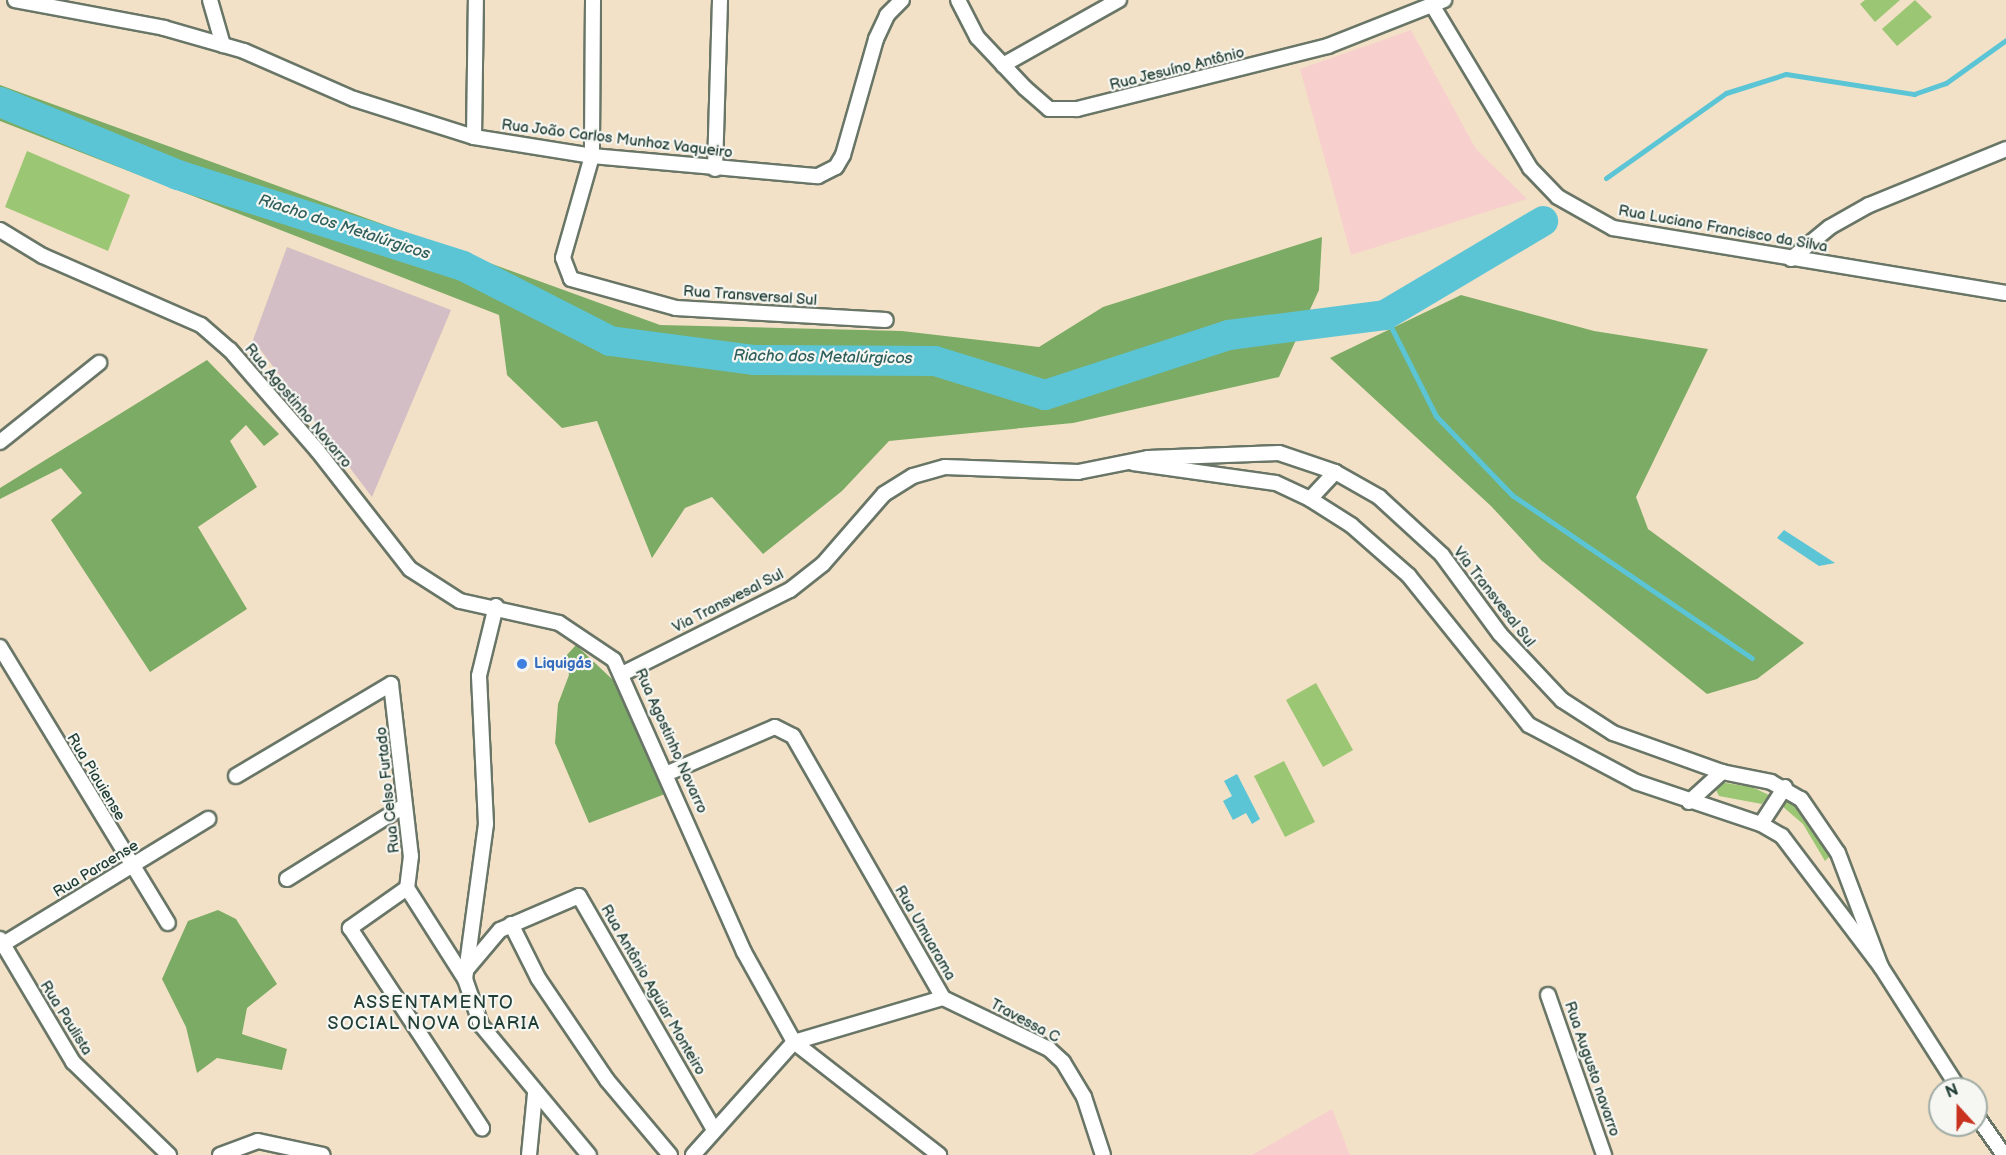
<!DOCTYPE html>
<meta charset="utf-8">
<style>
body{margin:0}
#map{position:relative;width:2006px;height:1155px;overflow:hidden;background:#f2e1c6;font-family:"Balsamiq Sans",sans-serif}
div>[style]{position:absolute}
.built>*{inset:0;background:#f7d0ce}
.industrial>*{inset:0;background:#d2bec4}
.green>*{inset:0;background:#9bc673}
.forest>*{inset:0;background:#7cab65}
.water>*{inset:0;background:#5bc5d6}
.stream>*{height:5px;margin:-2.5px;padding:0 2.5px;transform-origin:2.5px;border-radius:2.5px;background:#5bc5d6}
.river>*{height:30px;margin:-15px;padding:0 15px;transform-origin:15px;border-radius:15px;background:#5bc5d6}
.roads{filter:drop-shadow(2px 0 #697667) drop-shadow(-2px 0 #697667) drop-shadow(0 2px #697667) drop-shadow(0 -2px #697667)}
.street>*{height:14px;margin:-7px;padding:0 7px;transform-origin:7px;border-radius:7px;background:#fff}
.dots>*{width:16px;height:16px;translate:-50% -50%;box-sizing:border-box;border:3px solid #f6f6f2;border-radius:50%}
span{translate:-50% -50%;white-space:nowrap;text-align:center;line-height:1.15;-webkit-text-stroke:4.5px #f6f6f2;paint-order:stroke}
.street-label{font-size:15px;color:#1f3d34}
.shop-label{font-size:15px;color:#366cbe;font-weight:700}
.left{translate:0 -50%;text-align:left}
.water-label{font-size:16px;color:#2e5f5c;font-style:italic}
.quarter-label{font-size:18px;color:#1f3d34;letter-spacing:1.5px}
.north{position:absolute;left:1928px;top:1077px;width:60px;height:60px;box-sizing:border-box;background:#f6f6f2;border:2px solid #a0aca6;border-radius:50%;rotate:339deg;font-size:16px;font-weight:700;line-height:24px;text-align:center;color:#1f3d34}
.north::after{content:'';display:block;margin:auto;width:21px;height:27px;background:#c8321e;clip-path:polygon(50% 0,100% 100%,50% 72%,0 100%)}
</style>
<div id="map">
<div class="built">
<i style="clip-path:polygon(1411px 30px,1476px 149px,1527px 199px,1351px 255px,1300px 69px)"></i>
<i style="clip-path:polygon(1332px 1109px,1350px 1155px,1252px 1155px)"></i>
</div>
<div class="industrial">
<i style="clip-path:polygon(287px 247px,451px 310px,372px 497px,253px 340px)"></i>
</div>
<div class="green">
<i style="clip-path:polygon(1865px 0,1900px 0,1875px 22px,1860px 4px)"></i>
<i style="clip-path:polygon(1915px 0,1932px 17px,1897px 46px,1882px 29px)"></i>
<i style="clip-path:polygon(27px 151px,130px 195px,108px 251px,5px 207px)"></i>
<i style="clip-path:polygon(1316px 683px,1353px 750px,1323px 767px,1286px 700px)"></i>
<i style="clip-path:polygon(1284px 761px,1315px 822px,1285px 837px,1254px 776px)"></i>
<i style="clip-path:polygon(1719px 782px,1752px 787px,1769px 795px,1762px 804px,1719px 796px,1714px 786px)"></i>
<i style="clip-path:polygon(1790px 793px,1832px 854px,1825px 861px,1803px 824px,1782px 806px,1783px 794px)"></i>
</div>
<div class="forest">
<i style="clip-path:polygon(0 85px,660px 325px,902px 331px,1039px 347px,1103px 307px,1322px 237px,1319px 290px,1279px 377px,1073px 423px,889px 441px,842px 491px,763px 554px,712px 497px,685px 508px,652px 558px,597px 421px,562px 428px,507px 375px,499px 315px,0 121px)"></i>
<i style="clip-path:polygon(1461px 295px,1594px 331px,1708px 349px,1636px 497px,1648px 529px,1804px 643px,1757px 679px,1707px 694px,1541px 560px,1491px 506px,1330px 358px)"></i>
<i style="clip-path:polygon(207px 360px,279px 434px,264px 446px,246px 425px,230px 441px,257px 487px,198px 527px,247px 609px,150px 672px,51px 520px,82px 493px,61px 468px,0 499px,0 488px)"></i>
<i style="clip-path:polygon(576px 645px,613px 680px,665px 794px,589px 823px,555px 743px,558px 704px,569px 675px,565px 657px)"></i>
<i style="clip-path:polygon(218px 910px,236px 919px,277px 984px,247px 1008px,242px 1034px,287px 1049px,282px 1070px,217px 1058px,197px 1073px,186px 1027px,162px 979px,188px 921px)"></i>
</div>
<div class="water">
<i style="clip-path:polygon(1784px 530px,1835px 563px,1819px 566px,1777px 538px)"></i>
<i style="clip-path:polygon(1237px 774px,1260px 819px,1252px 824px,1246px 813px,1233px 820px,1223px 801px,1232px 796px,1224px 781px)"></i>
</div>
<div class="stream">
<i style="left:1606px;top:178px;width:147px;rotate:-35.3deg"></i>
<i style="left:1726px;top:93px;width:63px;rotate:-17.6deg"></i>
<i style="left:1786px;top:74px;width:130px;rotate:8.9deg"></i>
<i style="left:1914px;top:94px;width:34px;rotate:-19deg"></i>
<i style="left:1946px;top:83px;width:74px;rotate:-35.6deg"></i>
<i style="left:1385px;top:315px;width:113px;rotate:63.2deg"></i>
<i style="left:1436px;top:416px;width:110px;rotate:46.1deg"></i>
<i style="left:1512px;top:495px;width:290px;rotate:34.2deg"></i>
</div>
<div class="river">
<i style="left:0;top:102px;width:192px;rotate:22.3deg"></i>
<i style="left:178px;top:175px;width:299px;rotate:17.7deg"></i>
<i style="left:463px;top:266px;width:165px;rotate:27deg"></i>
<i style="left:610px;top:341px;width:146px;rotate:7.5deg"></i>
<i style="left:755px;top:360px;width:180px;rotate:0.3deg"></i>
<i style="left:935px;top:361px;width:115px;rotate:17.2deg"></i>
<i style="left:1045px;top:395px;width:194px;rotate:-18.1deg"></i>
<i style="left:1229px;top:335px;width:157px;rotate:-7.3deg"></i>
<i style="left:1385px;top:315px;width:184px;rotate:-30.7deg"></i>
</div>
<div class="roads">
<div class="street">
<i style="left:15px;top:0;width:152px;rotate:10.6deg"></i>
<i style="left:164px;top:28px;width:83px;rotate:16deg"></i>
<i style="left:244px;top:51px;width:120px;rotate:23.6deg"></i>
<i style="left:354px;top:99px;width:126px;rotate:17.6deg"></i>
<i style="left:474px;top:137px;width:120px;rotate:9.1deg"></i>
<i style="left:592px;top:156px;width:227px;rotate:5.1deg"></i>
<i style="left:818px;top:176px;width:20px;rotate:-27deg"></i>
<i style="left:836px;top:167px;width:14px;rotate:-60deg"></i>
<i style="left:843px;top:155px;width:121px;rotate:-74.1deg"></i>
<i style="left:876px;top:39px;width:26px;rotate:-65deg"></i>
<i style="left:887px;top:15px;width:21px;rotate:-45deg"></i>
<i style="left:210px;top:0;width:47px;rotate:73.9deg"></i>
<i style="left:593px;top:0;width:156px;rotate:90.4deg"></i>
<i style="left:592px;top:156px;width:106px;rotate:105.9deg"></i>
<i style="left:563px;top:258px;width:22px;rotate:69deg"></i>
<i style="left:571px;top:279px;width:109px;rotate:15.4deg"></i>
<i style="left:676px;top:308px;width:210px;rotate:3.3deg"></i>
<i style="left:958px;top:0;width:42px;rotate:62.8deg"></i>
<i style="left:977px;top:37px;width:70px;rotate:46.7deg"></i>
<i style="left:1025px;top:88px;width:32px;rotate:41deg"></i>
<i style="left:1049px;top:109px;width:28px"></i>
<i style="left:1077px;top:109px;width:259px;rotate:-14.1deg"></i>
<i style="left:1328px;top:46px;width:125px;rotate:-21.6deg"></i>
<i style="left:1434px;top:8px;width:187px;rotate:59deg"></i>
<i style="left:1530px;top:168px;width:40px;rotate:46deg"></i>
<i style="left:1558px;top:197px;width:63px;rotate:29.4deg"></i>
<i style="left:1613px;top:228px;width:398px;rotate:9.4deg"></i>
<i style="left:1003px;top:65px;width:133px;rotate:-29.3deg"></i>
<i style="left:474px;top:137px;width:137px;rotate:-89.2deg"></i>
<i style="left:715px;top:169px;width:169px;rotate:-88.3deg"></i>
<i style="left:0;top:230px;width:50px;rotate:31.2deg"></i>
<i style="left:43px;top:256px;width:172px;rotate:23.6deg"></i>
<i style="left:201px;top:325px;width:38px;rotate:41deg"></i>
<i style="left:230px;top:350px;width:133px;rotate:49deg"></i>
<i style="left:317px;top:450px;width:151px;rotate:52deg"></i>
<i style="left:410px;top:569px;width:59px;rotate:32.6deg"></i>
<i style="left:460px;top:601px;width:101px;rotate:12.5deg"></i>
<i style="left:559px;top:623px;width:66px;rotate:33.9deg"></i>
<i style="left:614px;top:660px;width:320px;rotate:66deg"></i>
<i style="left:744px;top:952px;width:103px;rotate:60.9deg"></i>
<i style="left:794px;top:1042px;width:184px;rotate:37.9deg"></i>
<i style="left:1791px;top:259px;width:50px;rotate:-39.4deg"></i>
<i style="left:1830px;top:227px;width:45px;rotate:-29.4deg"></i>
<i style="left:1869px;top:205px;width:148px;rotate:-22.2deg"></i>
<i style="left:0;top:442px;width:127px;rotate:-38.6deg"></i>
<i style="left:1133px;top:463px;width:144px;rotate:8deg"></i>
<i style="left:1276px;top:483px;width:38px;rotate:25deg"></i>
<i style="left:1310px;top:499px;width:49px;rotate:32.4deg"></i>
<i style="left:1351px;top:525px;width:77px;rotate:41.3deg"></i>
<i style="left:1409px;top:576px;width:191px;rotate:51.2deg"></i>
<i style="left:1529px;top:725px;width:121px;rotate:28deg"></i>
<i style="left:1636px;top:782px;width:132px;rotate:18.6deg"></i>
<i style="left:1761px;top:824px;width:24px;rotate:30deg"></i>
<i style="left:1782px;top:836px;width:164px;rotate:52.9deg"></i>
<i style="left:1881px;top:967px;width:145px;rotate:57.4deg"></i>
<i style="left:1310px;top:499px;width:37px;rotate:-47deg"></i>
<i style="left:496px;top:606px;width:72px;rotate:103.7deg"></i>
<i style="left:479px;top:676px;width:148px;rotate:87.3deg"></i>
<i style="left:486px;top:824px;width:156px;rotate:97.7deg"></i>
<i style="left:465px;top:979px;width:49px;rotate:70.8deg"></i>
<i style="left:481px;top:1025px;width:169px;rotate:50.3deg"></i>
<i style="left:0;top:647px;width:323px;rotate:58.7deg"></i>
<i style="left:624px;top:673px;width:186px;rotate:-26.6deg"></i>
<i style="left:790px;top:590px;width:42px;rotate:-38.2deg"></i>
<i style="left:823px;top:564px;width:93px;rotate:-48.9deg"></i>
<i style="left:884px;top:494px;width:34px;rotate:-32deg"></i>
<i style="left:913px;top:476px;width:33px;rotate:-16deg"></i>
<i style="left:945px;top:467px;width:133px;rotate:2.2deg"></i>
<i style="left:1078px;top:472px;width:71px;rotate:-11.3deg"></i>
<i style="left:1148px;top:458px;width:131px;rotate:-2.2deg"></i>
<i style="left:1279px;top:453px;width:59px;rotate:18.7deg"></i>
<i style="left:1335px;top:472px;width:51px;rotate:29.6deg"></i>
<i style="left:1379px;top:497px;width:86px;rotate:42.6deg"></i>
<i style="left:1442px;top:555px;width:98px;rotate:53.7deg"></i>
<i style="left:1500px;top:634px;width:91px;rotate:46.8deg"></i>
<i style="left:1562px;top:700px;width:61px;rotate:32.9deg"></i>
<i style="left:1613px;top:733px;width:116px;rotate:19.7deg"></i>
<i style="left:1722px;top:772px;width:50px;rotate:11.5deg"></i>
<i style="left:1771px;top:782px;width:34px;rotate:30deg"></i>
<i style="left:1801px;top:799px;width:65px;rotate:55.6deg"></i>
<i style="left:1838px;top:853px;width:122px;rotate:69.3deg"></i>
<i style="left:668px;top:773px;width:116px;rotate:-23.3deg"></i>
<i style="left:775px;top:727px;width:20px;rotate:27deg"></i>
<i style="left:793px;top:736px;width:302px;rotate:60.2deg"></i>
<i style="left:236px;top:776px;width:180px;rotate:-30.7deg"></i>
<i style="left:391px;top:684px;width:173px;rotate:83.4deg"></i>
<i style="left:411px;top:856px;width:32px;rotate:97deg"></i>
<i style="left:407px;top:888px;width:108px;rotate:57.5deg"></i>
<i style="left:1689px;top:802px;width:45px;rotate:-42.3deg"></i>
<i style="left:1761px;top:824px;width:44px;rotate:-57deg"></i>
<i style="left:287px;top:879px;width:138px;rotate:-32deg"></i>
<i style="left:407px;top:888px;width:70px;rotate:144.9deg"></i>
<i style="left:350px;top:928px;width:240px;rotate:56.6deg"></i>
<i style="left:511px;top:924px;width:60px;rotate:63.4deg"></i>
<i style="left:538px;top:978px;width:123px;rotate:55.9deg"></i>
<i style="left:607px;top:1080px;width:98px;rotate:50deg"></i>
<i style="left:0;top:939px;width:143px;rotate:59.3deg"></i>
<i style="left:73px;top:1062px;width:134px;rotate:44.1deg"></i>
<i style="left:0;top:946px;width:244px;rotate:-31.4deg"></i>
<i style="left:467px;top:969px;width:51px;rotate:-49.8deg"></i>
<i style="left:500px;top:930px;width:86px;rotate:-23.3deg"></i>
<i style="left:579px;top:896px;width:268px;rotate:60deg"></i>
<i style="left:1548px;top:995px;width:170px;rotate:70.7deg"></i>
<i style="left:943px;top:998px;width:118px;rotate:25.7deg"></i>
<i style="left:1049px;top:1049px;width:19px;rotate:43deg"></i>
<i style="left:1063px;top:1062px;width:41px;rotate:59deg"></i>
<i style="left:1084px;top:1097px;width:61px;rotate:71.9deg"></i>
<i style="left:1976px;top:1115px;width:49px;rotate:55deg"></i>
<i style="left:220px;top:1155px;width:40px;rotate:-20.2deg"></i>
<i style="left:258px;top:1141px;width:66px;rotate:12.2deg"></i>
<i style="left:529px;top:1155px;width:61px;rotate:-84.4deg"></i>
<i style="left:693px;top:1155px;width:152px;rotate:-48.2deg"></i>
<i style="left:794px;top:1042px;width:155px;rotate:-16.5deg"></i>
</div>
</div>
<div class="dots">
<i style="left:522px;top:664px;background:#3f7fe0"></i>
</div>
<div class="street-label">
<span style="left:1177px;top:69px;rotate:-14deg">Rua Jesuíno Antônio</span>
<span style="left:617px;top:139px;rotate:7deg">Rua João Carlos Munhoz Vaqueiro</span>
<span style="left:1723px;top:229px;rotate:10deg">Rua Luciano Francisco da Silva</span>
<span style="left:750px;top:296px;rotate:4deg">Rua Transversal Sul</span>
<span style="left:298px;top:406px;rotate:50deg">Rua Agostinho Navarro</span>
<span style="left:1494px;top:597px;rotate:52deg">Via Transvesal Sul</span>
<span style="left:728px;top:601px;rotate:-27deg">Via Transvesal Sul</span>
<span style="left:671px;top:741px;rotate:66deg">Rua Agostinho Navarro</span>
<span style="left:96px;top:777px;rotate:59deg">Rua Piauiense</span>
<span style="left:388px;top:790px;rotate:-96deg">Rua Celso Furtado</span>
<span style="left:96px;top:869px;rotate:-31deg">Rua Paraense</span>
<span style="left:925px;top:933px;rotate:60deg">Rua Umuarama</span>
<span style="left:653px;top:990px;rotate:60deg">Rua Antônio Aguiar Monteiro</span>
<span style="left:66px;top:1018px;rotate:58deg">Rua Paulista</span>
<span style="left:1025px;top:1021px;rotate:28deg">Travessa C</span>
<span style="left:1592px;top:1069px;rotate:71deg">Rua Augusto navarro</span>
</div>
<div class="shop-label">
<span class="left" style="left:534px;top:664px">Liquigás</span>
</div>
<div class="water-label">
<span style="left:344px;top:228px;rotate:18deg">Riacho dos Metalúrgicos</span>
<span style="left:823px;top:358px;rotate:1deg">Riacho dos Metalúrgicos</span>
</div>
<div class="quarter-label">
<span style="left:434px;top:1014px">ASSENTAMENTO<br>SOCIAL NOVA OLARIA</span>
</div>
<div class="north">N</div>
</div>
